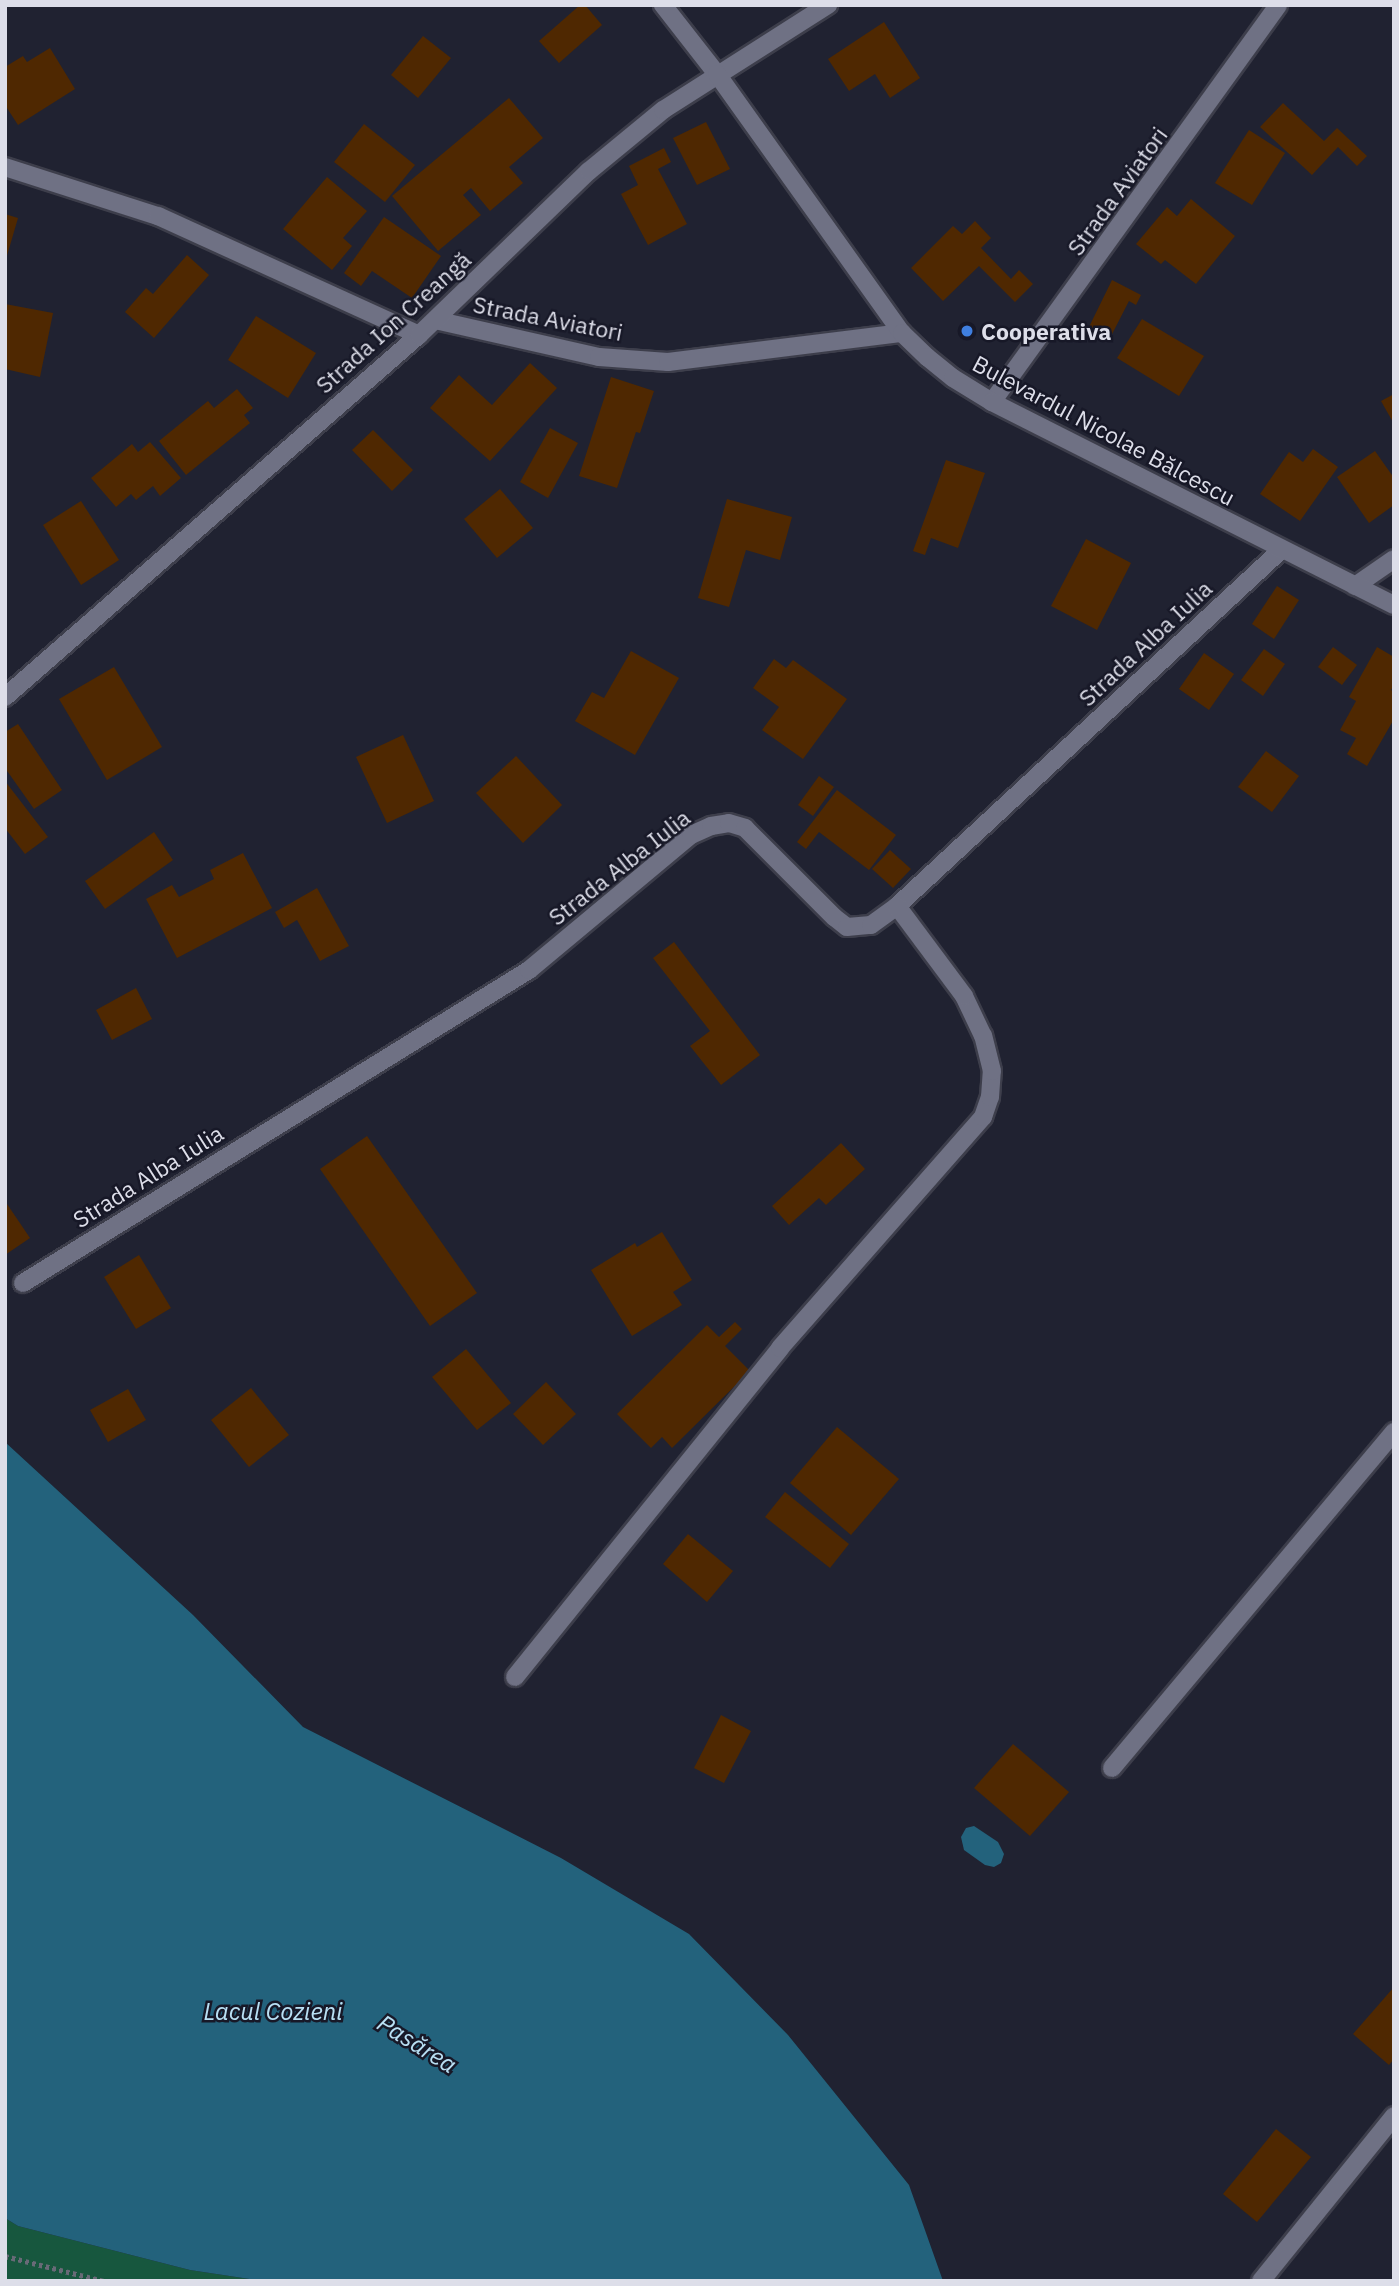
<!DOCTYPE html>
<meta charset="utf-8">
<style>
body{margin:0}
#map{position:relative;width:1399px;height:2286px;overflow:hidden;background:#202231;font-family:"IBM Plex Sans",sans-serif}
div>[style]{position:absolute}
.forest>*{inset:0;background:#17573e}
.water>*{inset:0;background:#23627c}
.building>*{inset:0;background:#4f2801}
.path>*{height:4.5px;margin-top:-2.25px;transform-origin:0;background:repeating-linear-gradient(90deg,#686a77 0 3.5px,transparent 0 7px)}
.roads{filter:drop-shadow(2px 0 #3d3e4b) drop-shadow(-2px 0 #3d3e4b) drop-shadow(0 2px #3d3e4b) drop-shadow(0 -2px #3d3e4b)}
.street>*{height:18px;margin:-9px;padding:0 9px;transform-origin:9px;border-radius:9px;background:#6f7184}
.secondary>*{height:18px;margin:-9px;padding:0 9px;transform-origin:9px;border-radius:9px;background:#6f7184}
.dots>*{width:19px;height:19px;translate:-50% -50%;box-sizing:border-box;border:4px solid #171827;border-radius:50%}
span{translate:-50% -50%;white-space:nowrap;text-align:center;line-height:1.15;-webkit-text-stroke:5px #171827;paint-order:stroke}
.street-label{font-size:23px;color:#dddee9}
.poi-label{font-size:23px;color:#dddee9;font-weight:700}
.left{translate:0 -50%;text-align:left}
.water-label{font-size:24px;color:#b9e0f4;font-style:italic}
.frame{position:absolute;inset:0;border:7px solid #dddee9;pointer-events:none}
</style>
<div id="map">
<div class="forest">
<i style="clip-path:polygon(5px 2218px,18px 2226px,190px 2270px,263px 2281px,5px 2281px)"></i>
</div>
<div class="water">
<i style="clip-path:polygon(5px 1442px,193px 1615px,303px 1727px,561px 1858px,689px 1934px,788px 2035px,909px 2185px,943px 2281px,263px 2281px,190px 2270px,18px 2226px,5px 2218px)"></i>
<i style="clip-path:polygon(974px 1826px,998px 1842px,1004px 1854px,1001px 1863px,994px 1867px,985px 1865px,964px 1850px,961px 1837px,966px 1828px)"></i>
</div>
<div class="building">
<i style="clip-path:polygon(580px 5px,585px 5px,602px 25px,559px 63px,539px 41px)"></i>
<i style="clip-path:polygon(884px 22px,920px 78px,890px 98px,875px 74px,849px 91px,828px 59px)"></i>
<i style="clip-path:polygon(423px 36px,451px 58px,418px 98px,391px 75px)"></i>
<i style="clip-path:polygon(50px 48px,75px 89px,18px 125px,5px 105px,5px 67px,23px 56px,27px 62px)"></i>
<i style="clip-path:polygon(509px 98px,543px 138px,509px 167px,523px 183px,490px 211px,471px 188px,463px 195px,481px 215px,438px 251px,392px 196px)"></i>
<i style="clip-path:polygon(1283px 103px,1324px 141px,1337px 128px,1367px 156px,1357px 166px,1338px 147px,1312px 175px,1260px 127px)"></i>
<i style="clip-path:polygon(706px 122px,730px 169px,697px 185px,673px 138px)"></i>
<i style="clip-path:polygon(364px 124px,415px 165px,385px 202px,334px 162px)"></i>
<i style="clip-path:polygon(1249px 130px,1285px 153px,1252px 205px,1215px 183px)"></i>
<i style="clip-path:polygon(664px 148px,671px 162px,658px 169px,687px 224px,648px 245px,621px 194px,638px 185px,629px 166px)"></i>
<i style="clip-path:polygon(327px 177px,367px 211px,343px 238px,352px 246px,332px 270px,283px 229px)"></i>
<i style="clip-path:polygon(1191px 199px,1235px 236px,1196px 284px,1165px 260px,1161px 264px,1136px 244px,1167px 207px,1177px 216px)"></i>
<i style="clip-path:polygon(5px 214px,18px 218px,6px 259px,5px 259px)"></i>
<i style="clip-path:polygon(384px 217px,441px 256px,412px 298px,372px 271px,361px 286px,344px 273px)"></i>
<i style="clip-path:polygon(975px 221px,991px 238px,981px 248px,1011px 279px,1019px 270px,1033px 284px,1015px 302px,979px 266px,943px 301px,911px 268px,953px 226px,962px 234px)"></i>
<i style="clip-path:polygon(187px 255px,209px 275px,154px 338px,125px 312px,146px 288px,153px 294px)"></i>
<i style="clip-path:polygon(1112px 280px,1141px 295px,1136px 305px,1129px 301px,1108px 342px,1087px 331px)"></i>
<i style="clip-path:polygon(5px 304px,53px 313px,40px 377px,5px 369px)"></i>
<i style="clip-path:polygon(256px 316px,316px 353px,288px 398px,228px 360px)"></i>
<i style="clip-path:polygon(1142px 319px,1204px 356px,1179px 396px,1117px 358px)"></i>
<i style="clip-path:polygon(530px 363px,557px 388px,490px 461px,430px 408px,459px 375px,492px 405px)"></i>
<i style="clip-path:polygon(611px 377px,654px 391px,640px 433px,636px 432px,617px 488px,579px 476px)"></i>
<i style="clip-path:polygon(237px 389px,253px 408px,244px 415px,250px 423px,186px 475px,159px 441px,208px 401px,214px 408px)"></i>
<i style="clip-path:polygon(1394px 394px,1394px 424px,1381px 401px)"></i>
<i style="clip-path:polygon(550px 428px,578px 443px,548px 498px,520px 482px)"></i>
<i style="clip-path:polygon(373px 430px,413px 470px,392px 491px,352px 450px)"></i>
<i style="clip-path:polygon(150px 442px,181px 478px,160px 496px,153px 486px,136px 500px,131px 494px,116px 507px,91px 478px,132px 444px,138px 452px)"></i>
<i style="clip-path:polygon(1313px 449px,1338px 467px,1300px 521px,1260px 494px,1289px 452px,1303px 462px)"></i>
<i style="clip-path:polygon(1375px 451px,1394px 478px,1394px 505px,1369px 523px,1337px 477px)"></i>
<i style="clip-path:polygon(946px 460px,985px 473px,958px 548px,931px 538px,925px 555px,913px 551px)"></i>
<i style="clip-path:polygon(500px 489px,533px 528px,497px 558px,464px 519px)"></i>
<i style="clip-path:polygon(727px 499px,792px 517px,780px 560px,746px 550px,729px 607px,698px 598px)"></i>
<i style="clip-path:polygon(81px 501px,119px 560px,81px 585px,43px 525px)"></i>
<i style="clip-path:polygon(1086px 539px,1131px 563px,1097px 630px,1051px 606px)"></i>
<i style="clip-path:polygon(1277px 586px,1299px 600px,1274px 639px,1252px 624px)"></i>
<i style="clip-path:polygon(1333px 647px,1357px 665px,1342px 685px,1318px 667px)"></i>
<i style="clip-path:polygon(1377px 647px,1394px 657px,1394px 685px,1391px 690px,1394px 692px,1394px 719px,1367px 766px,1347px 754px,1356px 738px,1340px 730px,1356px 701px,1349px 697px)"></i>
<i style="clip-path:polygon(1264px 649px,1285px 664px,1263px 696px,1241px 680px)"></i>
<i style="clip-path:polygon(631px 651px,679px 678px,635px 755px,575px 721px,592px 692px,604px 698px)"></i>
<i style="clip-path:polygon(1204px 653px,1234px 674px,1209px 710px,1179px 689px)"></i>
<i style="clip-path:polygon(774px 659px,786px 668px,793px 660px,847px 699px,803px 759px,762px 730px,779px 707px,753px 688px)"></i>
<i style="clip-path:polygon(114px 667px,162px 747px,107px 780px,59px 699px)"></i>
<i style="clip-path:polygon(18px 724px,62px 790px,34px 809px,5px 768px,5px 732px)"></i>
<i style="clip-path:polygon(403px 735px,434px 801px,387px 823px,356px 757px)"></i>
<i style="clip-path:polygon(1266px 751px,1299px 776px,1272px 812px,1238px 787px)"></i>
<i style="clip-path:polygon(516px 756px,562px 805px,523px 843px,476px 793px)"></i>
<i style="clip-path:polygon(819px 776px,834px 787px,813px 816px,798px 805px)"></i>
<i style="clip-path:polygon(5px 781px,48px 837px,25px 854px,5px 828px)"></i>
<i style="clip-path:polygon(837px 790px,896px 835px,869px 870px,819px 832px,806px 849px,797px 842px)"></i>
<i style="clip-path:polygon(154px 832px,173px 860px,105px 909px,85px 881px)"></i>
<i style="clip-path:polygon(890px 850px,911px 869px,893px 888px,872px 869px)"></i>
<i style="clip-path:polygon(243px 853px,272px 908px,177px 958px,146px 899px,172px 885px,179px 897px,214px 879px,210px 870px)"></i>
<i style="clip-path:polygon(317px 888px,349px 946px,320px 961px,297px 920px,284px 928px,275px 912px)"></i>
<i style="clip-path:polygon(674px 942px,760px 1055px,721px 1085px,690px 1046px,710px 1031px,653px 958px)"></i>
<i style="clip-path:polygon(136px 988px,152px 1019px,112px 1040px,96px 1010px)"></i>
<i style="clip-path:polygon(367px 1136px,477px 1293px,430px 1326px,320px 1169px)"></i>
<i style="clip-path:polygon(841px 1143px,865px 1169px,826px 1205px,819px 1198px,789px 1225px,772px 1206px)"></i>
<i style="clip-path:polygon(5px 1201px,30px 1238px,5px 1255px)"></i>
<i style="clip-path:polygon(662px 1232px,692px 1280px,673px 1292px,682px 1305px,632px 1336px,591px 1270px,635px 1243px,637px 1247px)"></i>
<i style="clip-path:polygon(139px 1255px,171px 1308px,136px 1329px,104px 1277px)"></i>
<i style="clip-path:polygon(735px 1322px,742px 1329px,725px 1346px,750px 1371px,672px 1448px,662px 1437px,651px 1448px,617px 1414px,707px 1325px,719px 1337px)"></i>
<i style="clip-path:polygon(466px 1349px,511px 1403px,477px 1430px,432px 1377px)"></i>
<i style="clip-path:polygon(546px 1382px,576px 1414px,543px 1445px,513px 1414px)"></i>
<i style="clip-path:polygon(251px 1388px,289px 1435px,249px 1467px,211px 1420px)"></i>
<i style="clip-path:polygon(128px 1389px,146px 1420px,108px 1442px,90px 1410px)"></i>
<i style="clip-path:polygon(837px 1427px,899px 1479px,851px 1535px,790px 1483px)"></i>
<i style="clip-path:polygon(785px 1492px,849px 1544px,830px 1568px,765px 1517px)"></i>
<i style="clip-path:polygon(688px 1534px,733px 1571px,707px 1602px,663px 1564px)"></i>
<i style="clip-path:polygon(721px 1715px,751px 1731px,724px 1783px,694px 1768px)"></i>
<i style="clip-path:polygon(1013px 1744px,1069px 1792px,1030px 1836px,974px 1788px)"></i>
<i style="clip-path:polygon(1394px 1987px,1394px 2059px,1389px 2065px,1353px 2034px)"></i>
<i style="clip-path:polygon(1276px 2129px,1311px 2157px,1257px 2222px,1223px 2194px)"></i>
</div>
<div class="path">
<i style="left:5px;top:2256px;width:102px;rotate:14.2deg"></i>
</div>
<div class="roads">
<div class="street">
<i style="left:5px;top:167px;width:161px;rotate:17.8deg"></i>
<i style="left:158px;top:216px;width:287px;rotate:24.5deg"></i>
<i style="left:435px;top:320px;width:168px;rotate:12.7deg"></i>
<i style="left:599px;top:357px;width:69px;rotate:4.1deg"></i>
<i style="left:668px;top:362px;width:236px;rotate:-7.1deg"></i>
<i style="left:992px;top:402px;width:489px;rotate:-54.2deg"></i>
<i style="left:1355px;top:586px;width:47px;rotate:-34.7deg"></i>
<i style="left:5px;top:697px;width:550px;rotate:-41.17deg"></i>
<i style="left:419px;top:335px;width:236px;rotate:-44deg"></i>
<i style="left:589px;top:171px;width:96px;rotate:-39.5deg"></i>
<i style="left:663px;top:110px;width:196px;rotate:-32.5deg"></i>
<i style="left:23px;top:1283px;width:595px;rotate:-31.74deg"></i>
<i style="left:529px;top:970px;width:211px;rotate:-39.8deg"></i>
<i style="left:691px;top:835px;width:22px;rotate:-24deg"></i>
<i style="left:711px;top:826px;width:18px;rotate:-9deg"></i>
<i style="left:729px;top:823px;width:17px;rotate:17deg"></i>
<i style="left:745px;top:828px;width:126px;rotate:45deg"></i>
<i style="left:834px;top:917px;width:16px;rotate:38deg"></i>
<i style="left:847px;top:927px;width:24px;rotate:-5deg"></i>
<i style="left:871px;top:925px;width:32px;rotate:-36deg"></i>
<i style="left:897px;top:906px;width:524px;rotate:-42.83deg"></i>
<i style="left:515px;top:1677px;width:422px;rotate:-51.1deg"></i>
<i style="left:780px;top:1348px;width:308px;rotate:-48.7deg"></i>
<i style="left:983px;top:1117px;width:21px;rotate:-71deg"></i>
<i style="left:990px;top:1097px;width:26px;rotate:-86deg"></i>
<i style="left:992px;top:1071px;width:36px;rotate:-104deg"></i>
<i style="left:983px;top:1036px;width:44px;rotate:-115.4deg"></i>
<i style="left:964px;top:996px;width:112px;rotate:-126.7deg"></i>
<i style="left:1112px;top:1768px;width:439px;rotate:-50deg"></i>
<i style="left:1261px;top:2281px;width:212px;rotate:-51.1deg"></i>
</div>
<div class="secondary">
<i style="left:663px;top:5px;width:88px;rotate:52deg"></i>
<i style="left:717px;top:74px;width:318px;rotate:54.5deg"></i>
<i style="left:902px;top:333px;width:35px;rotate:44deg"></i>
<i style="left:927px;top:357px;width:33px;rotate:39deg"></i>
<i style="left:953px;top:378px;width:46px;rotate:31.6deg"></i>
<i style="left:992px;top:402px;width:450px;rotate:26.8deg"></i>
</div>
</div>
<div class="dots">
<i style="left:967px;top:331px;background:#3f7fe0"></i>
</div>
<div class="street-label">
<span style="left:1117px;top:191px;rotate:-54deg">Strada Aviatori</span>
<span style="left:548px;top:318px;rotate:11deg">Strada Aviatori</span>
<span style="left:393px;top:322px;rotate:-42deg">Strada Ion Creangă</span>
<span style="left:1104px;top:430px;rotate:28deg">Bulevardul Nicolae Bălcescu</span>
<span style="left:1145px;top:643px;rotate:-43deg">Strada Alba Iulia</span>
<span style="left:619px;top:867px;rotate:-38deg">Strada Alba Iulia</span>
<span style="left:148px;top:1176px;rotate:-32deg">Strada Alba Iulia</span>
</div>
<div class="poi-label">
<span class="left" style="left:981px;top:331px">Cooperativa</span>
</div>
<div class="water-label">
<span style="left:273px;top:2012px">Lacul Cozieni</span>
<span style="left:417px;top:2044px;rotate:32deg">Pasărea</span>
</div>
<div class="frame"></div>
</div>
